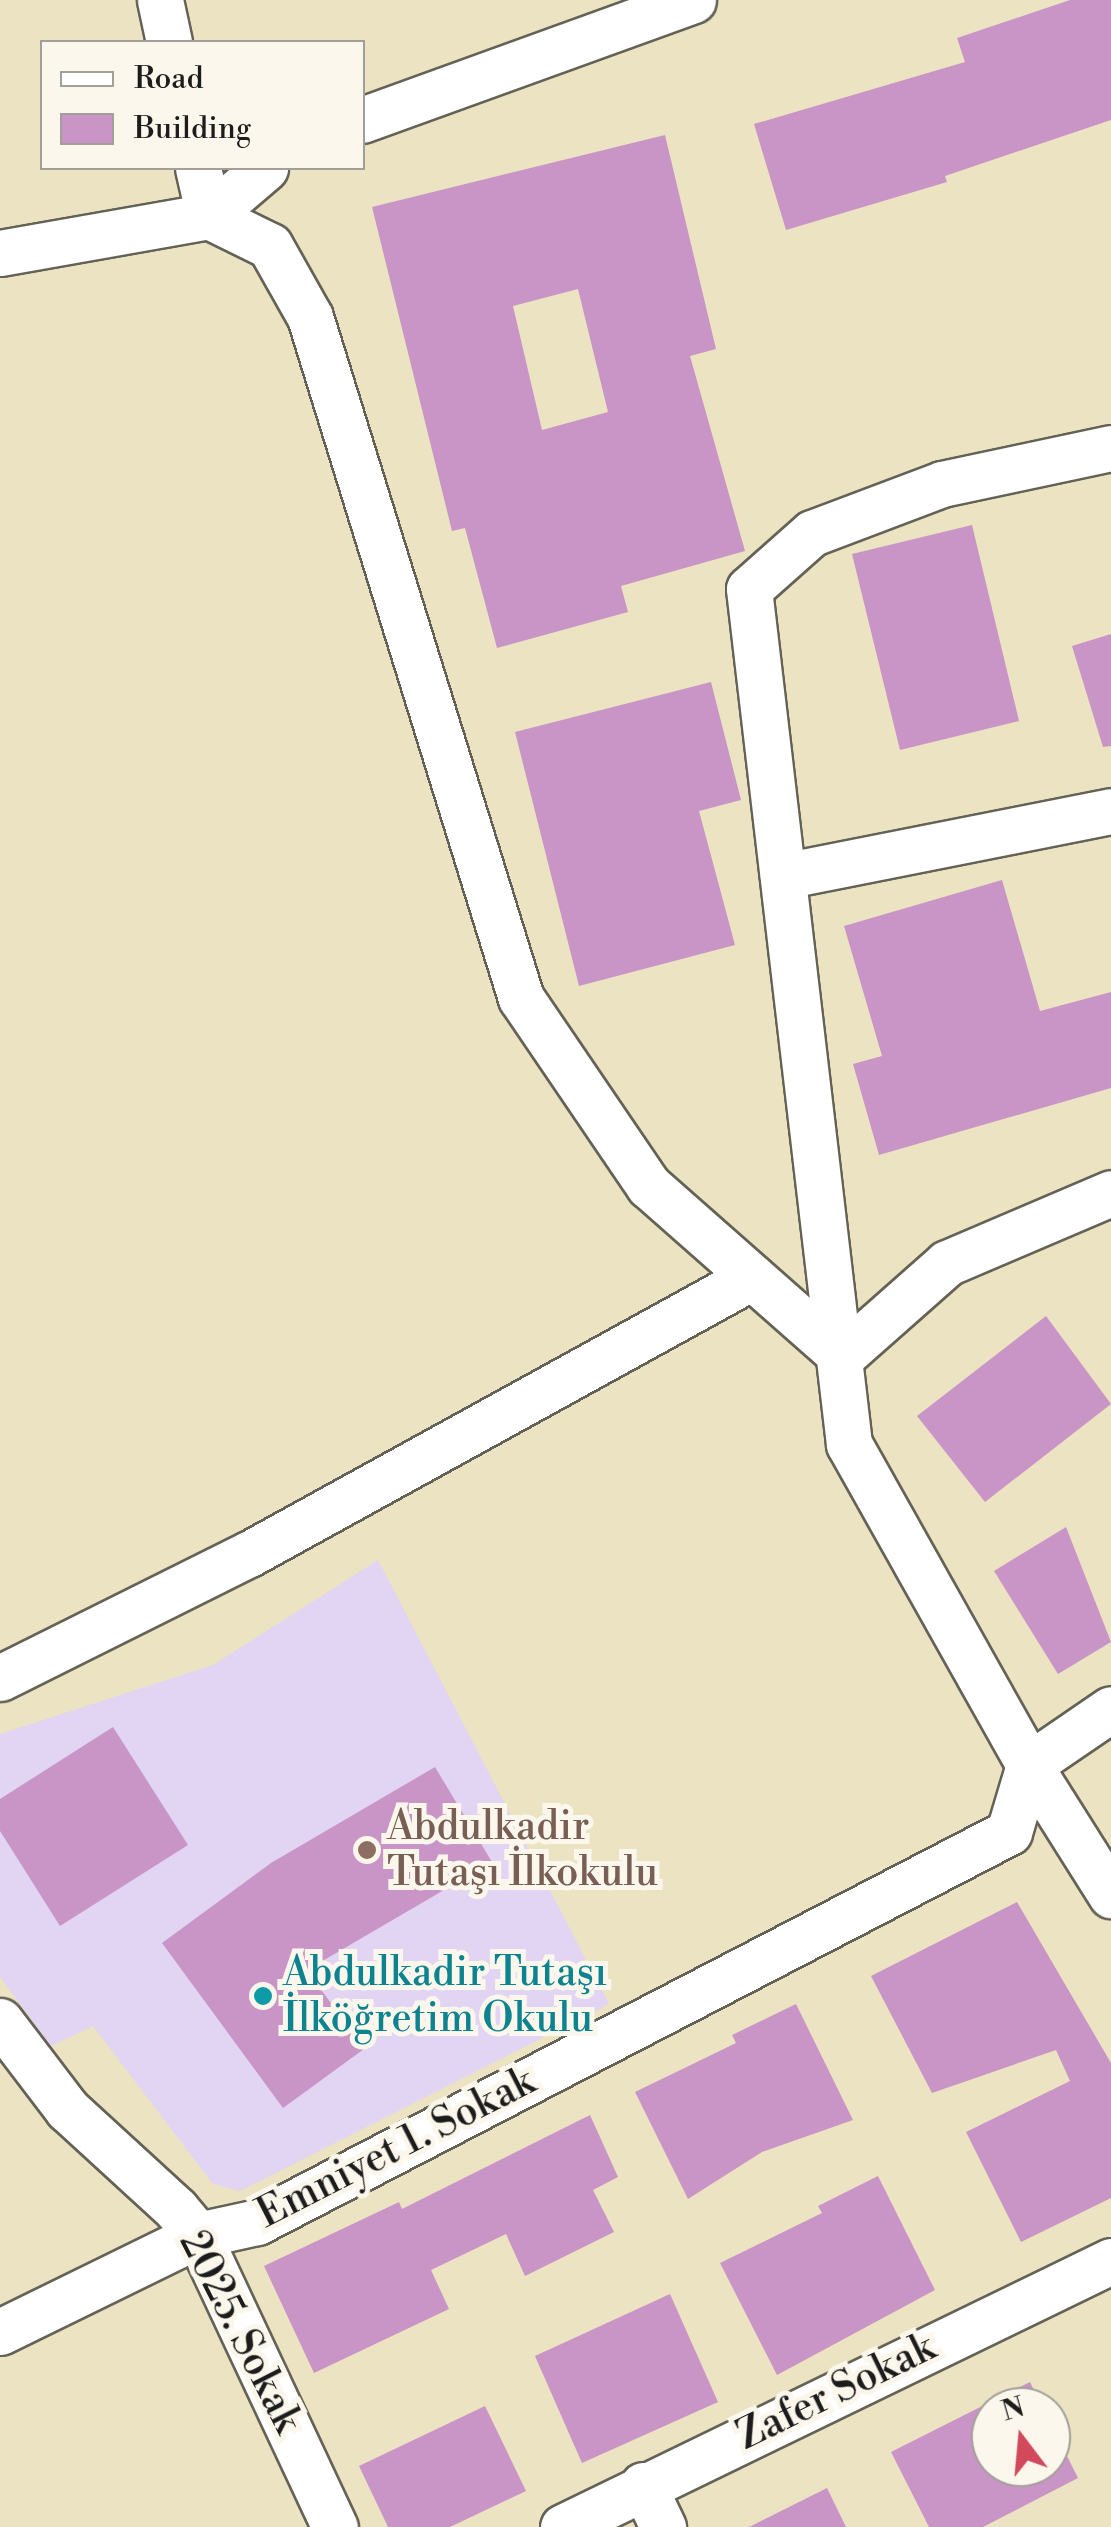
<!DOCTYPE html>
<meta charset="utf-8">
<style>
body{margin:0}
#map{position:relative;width:1111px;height:2527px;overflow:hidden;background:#ebe3c1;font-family:"Libre Bodoni",serif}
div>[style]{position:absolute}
.built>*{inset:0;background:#e2d4f3}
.building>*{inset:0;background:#c995c6}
.roads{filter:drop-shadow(2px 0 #646256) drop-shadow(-2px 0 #646256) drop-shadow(0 2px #646256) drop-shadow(0 -2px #646256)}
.minor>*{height:45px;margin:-22.5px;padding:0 22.5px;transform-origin:22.5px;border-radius:22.5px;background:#fff}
.dots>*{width:28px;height:28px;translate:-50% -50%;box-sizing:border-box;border:5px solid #fbf7ec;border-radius:50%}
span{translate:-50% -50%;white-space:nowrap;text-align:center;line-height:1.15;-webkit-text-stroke:10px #fbf7ec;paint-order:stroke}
.education-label{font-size:40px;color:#785e54}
.left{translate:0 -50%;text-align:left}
.culture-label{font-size:40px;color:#0d838f}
.street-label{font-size:40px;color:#1c1c1c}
.legend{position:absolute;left:40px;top:40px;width:325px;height:130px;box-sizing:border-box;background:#fbf7ec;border:2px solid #a29f99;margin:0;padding:12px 18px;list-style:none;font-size:30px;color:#1c1c1c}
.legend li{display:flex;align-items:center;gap:20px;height:50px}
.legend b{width:50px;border:2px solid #a29f99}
.north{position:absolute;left:971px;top:2387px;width:100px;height:100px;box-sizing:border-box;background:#fbf7ec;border:2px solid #a29f99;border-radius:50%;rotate:344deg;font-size:28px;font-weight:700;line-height:40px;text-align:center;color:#1c1c1c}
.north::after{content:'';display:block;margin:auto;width:35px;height:45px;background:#d1495b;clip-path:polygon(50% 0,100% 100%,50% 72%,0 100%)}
</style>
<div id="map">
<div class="built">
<i style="clip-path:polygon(378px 1560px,609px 2004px,240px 2191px,213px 2184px,93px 2026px,51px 2046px,0 1977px,0 1734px,213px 1665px)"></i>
</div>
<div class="building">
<i style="clip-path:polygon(1070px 0,1111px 0,1111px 120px,945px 176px,947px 182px,786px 230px,754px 124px,965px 62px,957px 38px)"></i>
<i style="clip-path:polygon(evenodd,665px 135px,716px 349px,690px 356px,745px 551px,621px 586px,628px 612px,497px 648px,465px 528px,452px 531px,372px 207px,665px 135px,578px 289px,608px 412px,542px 430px,513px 306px,578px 289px)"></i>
<i style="clip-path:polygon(972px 525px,1019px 721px,900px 750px,852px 554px)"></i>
<i style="clip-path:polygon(1111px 634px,1111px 746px,1103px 747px,1072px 646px)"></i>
<i style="clip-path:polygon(711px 682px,741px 800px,699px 811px,735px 945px,579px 986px,515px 732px)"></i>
<i style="clip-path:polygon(1002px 880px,1040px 1011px,1111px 992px,1111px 1088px,879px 1155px,853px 1064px,882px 1056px,844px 926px)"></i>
<i style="clip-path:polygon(1046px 1316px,1111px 1404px,985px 1502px,917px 1416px)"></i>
<i style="clip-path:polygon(1066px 1527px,1111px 1642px,1058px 1674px,994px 1571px)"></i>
<i style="clip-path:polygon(113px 1727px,188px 1845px,60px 1926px,0 1831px,0 1799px)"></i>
<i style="clip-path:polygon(435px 1767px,492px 1862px,307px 1970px,364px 2049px,283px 2108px,162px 1943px,271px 1863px)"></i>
<i style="clip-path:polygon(1017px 1902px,1111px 2063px,1111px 2198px,1021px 2242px,966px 2132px,1070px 2081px,1056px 2050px,932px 2093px,871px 1976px)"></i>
<i style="clip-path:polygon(796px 2004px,853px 2120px,762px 2152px,688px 2199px,635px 2092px,736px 2043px,732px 2035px)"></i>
<i style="clip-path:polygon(590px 2115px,618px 2177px,593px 2190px,614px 2232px,525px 2276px,506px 2234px,431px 2270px,449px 2309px,314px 2373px,264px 2266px,399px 2202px,402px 2209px)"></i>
<i style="clip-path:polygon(878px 2176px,935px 2290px,777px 2375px,720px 2263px,822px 2213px,818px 2206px)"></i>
<i style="clip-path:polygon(670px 2294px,718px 2402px,582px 2463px,535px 2356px)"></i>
<i style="clip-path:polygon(1030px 2382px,1042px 2407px,991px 2407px,991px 2467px,1051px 2467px,1051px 2424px,1078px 2478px,983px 2527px,929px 2527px,891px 2452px)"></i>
<i style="clip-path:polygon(485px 2406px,526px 2491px,450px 2527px,388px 2527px,359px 2466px)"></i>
<i style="clip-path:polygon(827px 2488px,846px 2527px,749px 2527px)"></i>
</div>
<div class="roads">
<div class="minor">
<i style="left:160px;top:0;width:43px;rotate:77.9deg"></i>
<i style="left:362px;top:120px;width:352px;rotate:-19.9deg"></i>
<i style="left:198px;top:168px;width:49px;rotate:77.1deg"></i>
<i style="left:209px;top:216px;width:74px;rotate:-40.6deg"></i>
<i style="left:0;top:253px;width:212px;rotate:-10deg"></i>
<i style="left:209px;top:216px;width:68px;rotate:26.2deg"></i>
<i style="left:270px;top:246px;width:81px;rotate:60.6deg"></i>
<i style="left:310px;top:317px;width:713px;rotate:72.79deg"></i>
<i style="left:521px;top:998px;width:227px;rotate:55.8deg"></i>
<i style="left:649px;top:1186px;width:257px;rotate:41.4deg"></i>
<i style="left:1111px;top:448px;width:173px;rotate:168deg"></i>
<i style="left:942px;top:484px;width:139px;rotate:159.3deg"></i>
<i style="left:812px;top:533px;width:84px;rotate:138.4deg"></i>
<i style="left:749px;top:589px;width:861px;rotate:83.33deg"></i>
<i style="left:849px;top:1444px;width:368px;rotate:60.7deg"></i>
<i style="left:1029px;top:1765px;width:154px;rotate:57.8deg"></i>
<i style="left:783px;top:876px;width:334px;rotate:-11.2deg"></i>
<i style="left:842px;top:1356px;width:140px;rotate:-41.5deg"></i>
<i style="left:947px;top:1263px;width:178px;rotate:-23.1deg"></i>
<i style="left:0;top:1678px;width:278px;rotate:-26.5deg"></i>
<i style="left:249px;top:1554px;width:574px;rotate:-28.84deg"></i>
<i style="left:0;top:2021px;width:111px;rotate:52.7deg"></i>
<i style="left:67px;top:2109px;width:148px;rotate:42.5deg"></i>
<i style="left:176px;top:2209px;width:34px;rotate:50deg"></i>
<i style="left:198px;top:2235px;width:323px;rotate:64.9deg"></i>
<i style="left:0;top:2332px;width:220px;rotate:-26.1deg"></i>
<i style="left:198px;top:2235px;width:60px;rotate:-12.4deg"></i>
<i style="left:257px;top:2222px;width:847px;rotate:-27.41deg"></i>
<i style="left:1009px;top:1832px;width:70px;rotate:-73.4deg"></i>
<i style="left:1029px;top:1765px;width:99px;rotate:-34.3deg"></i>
<i style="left:643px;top:2485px;width:47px;rotate:64.5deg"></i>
<i style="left:563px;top:2527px;width:609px;rotate:-25.89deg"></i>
</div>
</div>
<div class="dots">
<i style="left:367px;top:1850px;background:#8d6e63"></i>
<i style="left:263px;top:1996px;background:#0f9aa8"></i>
</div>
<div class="education-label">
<span class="left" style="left:387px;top:1850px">Abdulkadir<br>Tutaşı İlkokulu</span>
</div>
<div class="culture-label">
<span class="left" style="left:283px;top:1996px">Abdulkadir Tutaşı<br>İlköğretim Okulu</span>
</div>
<div class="street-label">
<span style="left:396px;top:2148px;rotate:-27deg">Emniyet 1. Sokak</span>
<span style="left:240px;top:2332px;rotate:63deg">2025. Sokak</span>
<span style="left:836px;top:2392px;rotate:-26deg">Zafer Sokak</span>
</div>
<ul class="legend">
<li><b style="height:12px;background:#fff"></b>Road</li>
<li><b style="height:28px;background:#c995c6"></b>Building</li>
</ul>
<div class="north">N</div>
</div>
